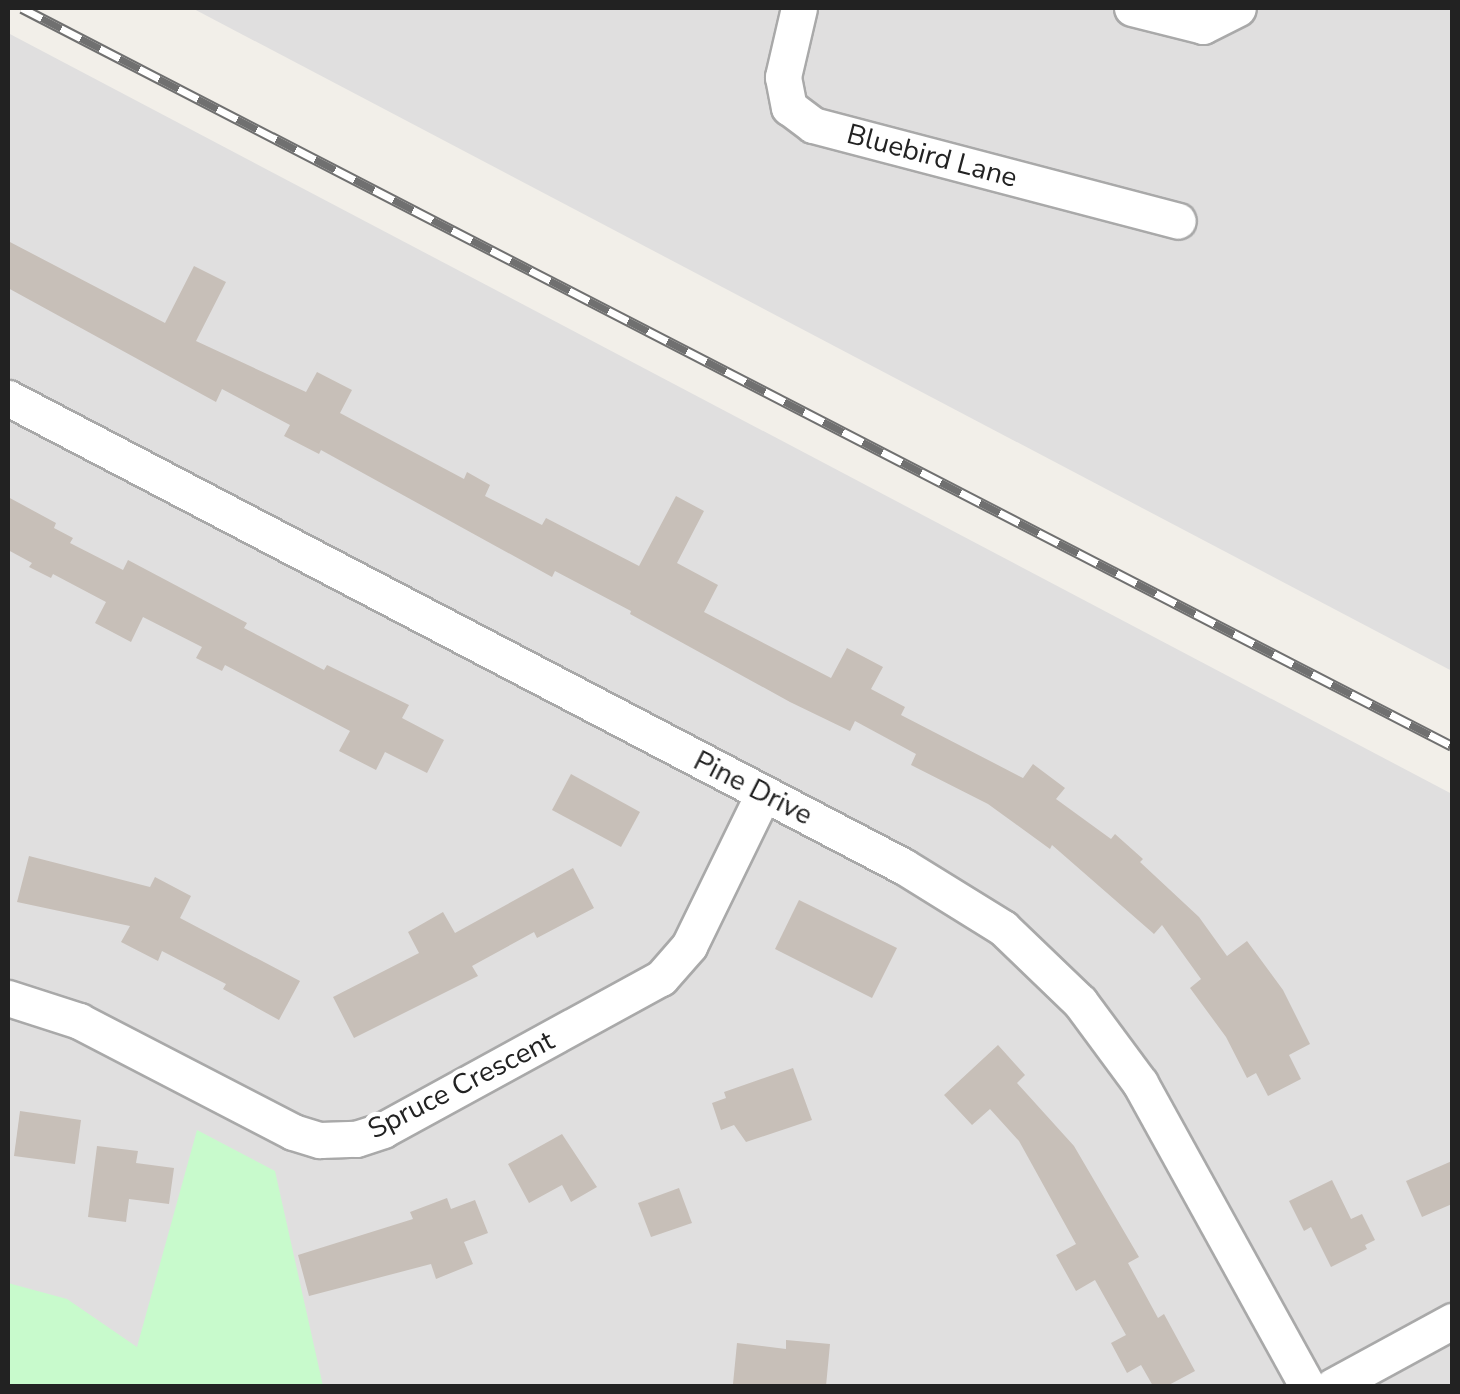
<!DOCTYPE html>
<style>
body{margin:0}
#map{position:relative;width:1460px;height:1394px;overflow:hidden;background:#f2efe9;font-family:"Nunito Sans",sans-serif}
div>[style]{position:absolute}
.residential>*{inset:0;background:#e0dfdf}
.park>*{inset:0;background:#c8facc}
.building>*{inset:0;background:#c7bfb8}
.roads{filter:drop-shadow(2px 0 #a9a9a9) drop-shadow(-2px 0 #a9a9a9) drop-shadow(0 2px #a9a9a9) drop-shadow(0 -2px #a9a9a9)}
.minor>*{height:35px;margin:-17.5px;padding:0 17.5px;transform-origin:17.5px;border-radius:17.5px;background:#fff}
.rail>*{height:11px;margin-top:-5.5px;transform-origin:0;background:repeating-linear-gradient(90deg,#fff 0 22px,#707070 0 44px);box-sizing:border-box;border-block:2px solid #707070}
span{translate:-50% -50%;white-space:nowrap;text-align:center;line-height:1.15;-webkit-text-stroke:9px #fff;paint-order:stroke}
.street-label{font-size:28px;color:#222}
.frame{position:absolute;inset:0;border:10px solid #222;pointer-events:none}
</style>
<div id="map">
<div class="residential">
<i style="clip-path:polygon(192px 8px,1452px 8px,1452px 671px)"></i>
<i style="clip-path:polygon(8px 33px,1452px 794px,1452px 1386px,8px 1386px)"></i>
</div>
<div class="park">
<i style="clip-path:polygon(197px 1130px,275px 1171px,323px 1386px,8px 1386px,8px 1283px,67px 1299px,137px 1347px)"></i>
</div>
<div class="building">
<i style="clip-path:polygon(8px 241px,165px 323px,194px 266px,226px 282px,196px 341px,306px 392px,317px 372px,352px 390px,340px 413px,464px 479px,467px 472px,490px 485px,485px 496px,542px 525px,546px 518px,639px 566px,676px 496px,704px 511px,677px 563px,718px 585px,704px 612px,831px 678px,847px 648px,883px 667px,871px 689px,905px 707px,901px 715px,1023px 778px,1033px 764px,1065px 788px,1056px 799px,1111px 839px,1115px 834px,1143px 859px,1140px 862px,1199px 917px,1227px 956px,1247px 941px,1283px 990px,1310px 1044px,1289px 1055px,1301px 1079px,1268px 1096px,1256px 1073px,1247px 1078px,1226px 1037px,1190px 988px,1201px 979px,1162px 925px,1154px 934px,1052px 845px,1050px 849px,988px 804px,911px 765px,916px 754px,855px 721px,850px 731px,790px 702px,630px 614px,631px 611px,555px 571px,552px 577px,321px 450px,319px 454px,284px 436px,290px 425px,222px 389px,216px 402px,8px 288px)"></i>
<i style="clip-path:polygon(8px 497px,56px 523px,54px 528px,73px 538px,70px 543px,123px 570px,128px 560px,247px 623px,244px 628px,324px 670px,327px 665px,409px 705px,402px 718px,444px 740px,427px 773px,385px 752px,376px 770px,339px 751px,350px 731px,225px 665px,222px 671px,196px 658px,202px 647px,143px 617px,131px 642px,95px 623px,106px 602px,53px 574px,51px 578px,29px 567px,32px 563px,8px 550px)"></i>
<i style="clip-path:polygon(571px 774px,640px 812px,621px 847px,552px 810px)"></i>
<i style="clip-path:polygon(29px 856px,150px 887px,155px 877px,191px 896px,180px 918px,300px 981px,279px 1020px,223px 989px,226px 984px,162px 951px,158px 961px,121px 942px,130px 926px,17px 902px)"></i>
<i style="clip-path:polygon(573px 868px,594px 908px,537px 938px,534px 932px,472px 966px,478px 976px,354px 1038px,333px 997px,419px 953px,408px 932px,443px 912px,455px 933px)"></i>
<i style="clip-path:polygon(799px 900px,897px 948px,872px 998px,775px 949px)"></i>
<i style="clip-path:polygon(998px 1045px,1025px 1075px,1017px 1083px,1074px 1146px,1139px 1257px,1128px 1263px,1158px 1318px,1164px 1314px,1195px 1371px,1167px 1386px,1153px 1386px,1141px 1365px,1127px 1373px,1111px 1343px,1126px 1335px,1095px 1280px,1076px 1291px,1056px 1255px,1076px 1244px,1019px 1141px,990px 1109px,972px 1125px,944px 1095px)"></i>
<i style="clip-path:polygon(793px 1068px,812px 1120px,746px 1142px,734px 1125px,721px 1130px,712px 1103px,726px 1098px,724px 1092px)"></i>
<i style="clip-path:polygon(20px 1111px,81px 1120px,75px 1164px,14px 1156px)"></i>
<i style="clip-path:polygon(562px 1134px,597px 1187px,571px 1202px,562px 1185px,529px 1203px,508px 1164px)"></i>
<i style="clip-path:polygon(97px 1146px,138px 1151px,136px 1163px,174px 1168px,169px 1204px,129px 1199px,126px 1222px,88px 1217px)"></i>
<i style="clip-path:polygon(1452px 1161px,1452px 1204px,1422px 1217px,1406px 1181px)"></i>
<i style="clip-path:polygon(1332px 1180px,1351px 1219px,1362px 1214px,1375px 1240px,1365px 1245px,1367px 1249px,1331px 1267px,1311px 1227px,1304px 1231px,1289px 1201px)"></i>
<i style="clip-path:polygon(679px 1188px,692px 1223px,651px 1237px,638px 1203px)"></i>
<i style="clip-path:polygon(447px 1198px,451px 1209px,475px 1200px,488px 1233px,464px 1242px,473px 1264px,436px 1279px,431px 1264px,309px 1296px,298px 1255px,413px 1219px,410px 1212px)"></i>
<i style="clip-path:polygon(786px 1340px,830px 1344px,826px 1386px,733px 1384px,737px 1343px,786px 1349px)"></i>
</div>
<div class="roads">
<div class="minor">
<i style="left:799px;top:8px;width:71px;rotate:103.1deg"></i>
<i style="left:783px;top:77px;width:31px;rotate:79deg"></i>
<i style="left:789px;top:107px;width:30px;rotate:37deg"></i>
<i style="left:813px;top:125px;width:377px;rotate:14.7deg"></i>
<i style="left:1132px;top:8px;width:73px;rotate:14.2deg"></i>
<i style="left:1203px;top:26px;width:39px;rotate:-27deg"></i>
<i style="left:8px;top:398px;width:1010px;rotate:27.61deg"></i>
<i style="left:903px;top:866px;width:118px;rotate:31.8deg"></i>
<i style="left:1003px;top:928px;width:107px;rotate:43.9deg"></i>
<i style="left:1080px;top:1002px;width:101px;rotate:53.5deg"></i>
<i style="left:1140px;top:1083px;width:346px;rotate:61.1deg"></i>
<i style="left:8px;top:998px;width:75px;rotate:17.9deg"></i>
<i style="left:79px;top:1021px;width:241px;rotate:27.4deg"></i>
<i style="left:293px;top:1132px;width:28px;rotate:17deg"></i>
<i style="left:320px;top:1140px;width:36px;rotate:-2deg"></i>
<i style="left:356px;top:1139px;width:28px;rotate:-18deg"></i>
<i style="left:383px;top:1130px;width:317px;rotate:-28.7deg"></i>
<i style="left:661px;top:978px;width:43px;rotate:-48.8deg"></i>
<i style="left:689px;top:946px;width:169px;rotate:-64deg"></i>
<i style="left:1333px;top:1386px;width:136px;rotate:-28.6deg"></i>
</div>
</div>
<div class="rail">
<i style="left:22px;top:8px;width:1609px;rotate:27.3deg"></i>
</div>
<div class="street-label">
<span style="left:932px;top:156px;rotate:15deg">Bluebird Lane</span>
<span style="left:753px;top:788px;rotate:27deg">Pine Drive</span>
<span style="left:461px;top:1085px;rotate:-27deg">Spruce Crescent</span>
</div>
<div class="frame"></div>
</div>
